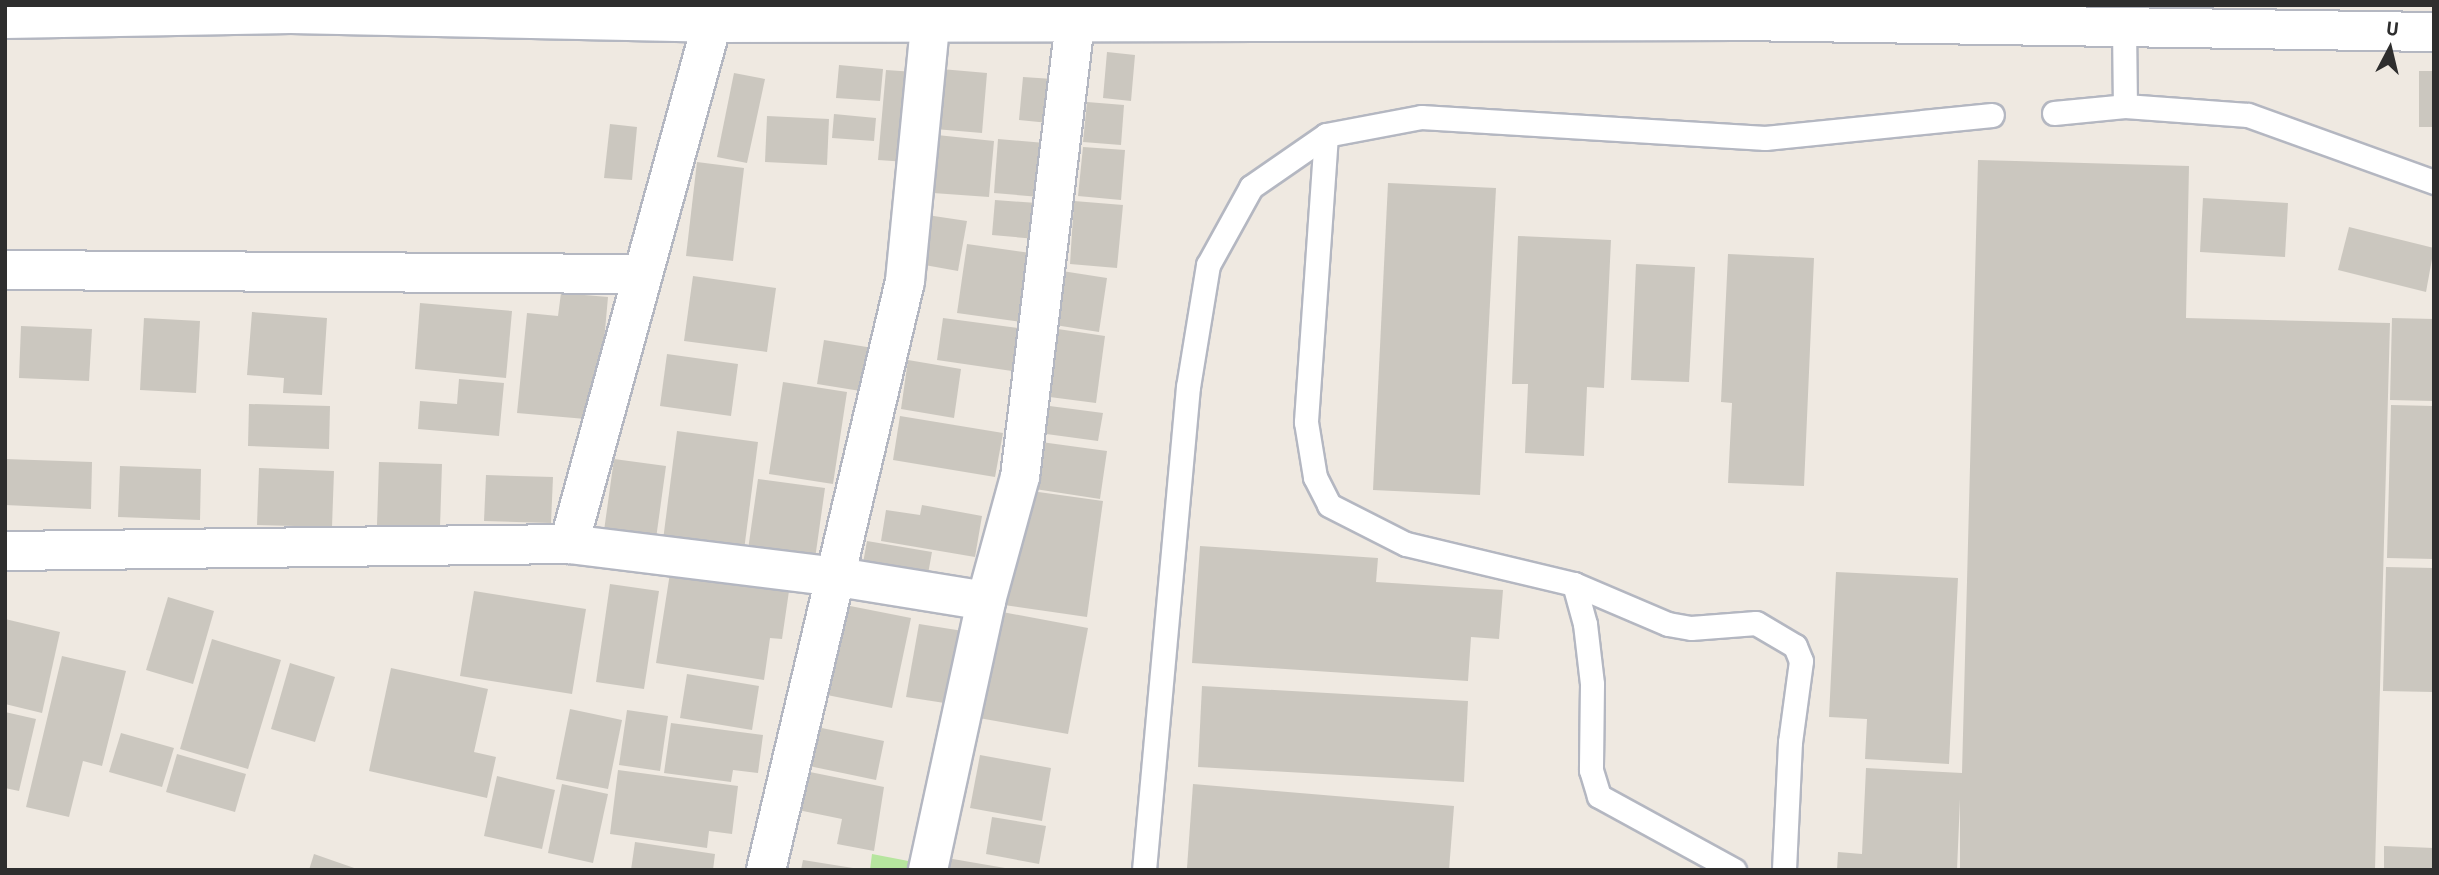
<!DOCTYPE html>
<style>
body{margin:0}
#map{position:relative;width:2439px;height:875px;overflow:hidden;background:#efe9e1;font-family:Barlow,sans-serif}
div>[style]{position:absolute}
.green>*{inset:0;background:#b6e59e}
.building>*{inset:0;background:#cbc7bf}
.roads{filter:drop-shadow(2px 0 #b4b7c1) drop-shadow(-2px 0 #b4b7c1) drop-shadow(0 2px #b4b7c1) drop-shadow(0 -2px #b4b7c1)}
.service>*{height:23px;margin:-11.5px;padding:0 11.5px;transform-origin:11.5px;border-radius:11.5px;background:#fff}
.minor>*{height:38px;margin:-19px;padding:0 19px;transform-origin:19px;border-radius:19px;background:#fff}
.secondary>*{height:38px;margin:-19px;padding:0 19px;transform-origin:19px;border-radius:19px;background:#fff}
span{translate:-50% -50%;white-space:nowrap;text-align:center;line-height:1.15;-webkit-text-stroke:5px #fff;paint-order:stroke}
.frame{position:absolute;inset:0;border:7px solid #2e2e2e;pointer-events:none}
.north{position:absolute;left:2355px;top:14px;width:70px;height:70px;-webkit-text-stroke:5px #fff;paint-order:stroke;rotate:7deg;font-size:19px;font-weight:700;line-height:28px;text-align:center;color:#2e2e2e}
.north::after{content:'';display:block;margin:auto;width:24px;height:32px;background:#2e2e2e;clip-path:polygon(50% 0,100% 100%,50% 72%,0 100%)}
</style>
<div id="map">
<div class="green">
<i style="clip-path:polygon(872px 854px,924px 864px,922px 870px,870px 870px)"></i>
</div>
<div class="building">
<i style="clip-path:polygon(1107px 52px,1135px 55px,1131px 101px,1103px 98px)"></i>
<i style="clip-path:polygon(839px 65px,883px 69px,880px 101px,836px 98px)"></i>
<i style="clip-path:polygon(941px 69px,987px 73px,982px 133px,935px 129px)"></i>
<i style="clip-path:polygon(886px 70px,915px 72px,907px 162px,878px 160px)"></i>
<i style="clip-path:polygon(2419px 71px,2434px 71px,2434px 127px,2419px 127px)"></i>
<i style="clip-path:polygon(734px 73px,765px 79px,747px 163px,717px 157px)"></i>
<i style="clip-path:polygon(1023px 77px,1053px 79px,1049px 123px,1019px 120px)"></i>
<i style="clip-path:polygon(1087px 102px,1124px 105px,1121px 145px,1083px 142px)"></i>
<i style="clip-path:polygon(834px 114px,876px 118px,874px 141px,832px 138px)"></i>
<i style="clip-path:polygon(767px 116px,829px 119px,827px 165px,765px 162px)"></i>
<i style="clip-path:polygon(610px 124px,637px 127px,632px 180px,604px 178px)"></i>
<i style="clip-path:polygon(937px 135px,994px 141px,989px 197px,933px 193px)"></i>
<i style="clip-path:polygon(998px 139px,1045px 143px,1040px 197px,994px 193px)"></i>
<i style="clip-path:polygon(1083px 147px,1125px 150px,1121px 200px,1078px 196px)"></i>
<i style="clip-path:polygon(1978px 160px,2189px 166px,2186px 318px,2390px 323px,2375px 870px,1960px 870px,1960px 799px,1957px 870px,1837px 870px,1838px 852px,1862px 854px,1866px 768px,1962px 773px)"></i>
<i style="clip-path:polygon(697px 162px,744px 168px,733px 261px,686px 256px)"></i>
<i style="clip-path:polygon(1388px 183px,1496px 188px,1480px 495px,1373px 490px)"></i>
<i style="clip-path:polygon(2203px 198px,2288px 203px,2285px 257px,2200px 252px)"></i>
<i style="clip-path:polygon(995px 200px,1051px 204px,1048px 240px,992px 235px)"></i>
<i style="clip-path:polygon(1074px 201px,1123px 205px,1117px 268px,1070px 264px)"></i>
<i style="clip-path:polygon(927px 215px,967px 221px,958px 271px,919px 264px)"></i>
<i style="clip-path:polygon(2349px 227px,2434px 248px,2426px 292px,2338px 270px)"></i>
<i style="clip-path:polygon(1518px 236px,1611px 240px,1604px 388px,1587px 387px,1584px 456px,1525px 453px,1528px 384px,1512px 384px)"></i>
<i style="clip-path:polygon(967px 244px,1031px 253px,1021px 322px,957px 313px)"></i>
<i style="clip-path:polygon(1728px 254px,1814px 258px,1804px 486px,1728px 483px,1732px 403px,1721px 402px)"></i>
<i style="clip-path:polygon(1636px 264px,1695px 267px,1689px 382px,1631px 380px)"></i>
<i style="clip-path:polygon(1062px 271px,1107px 278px,1099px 332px,1055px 325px)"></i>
<i style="clip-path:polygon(693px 276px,776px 288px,767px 352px,684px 341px)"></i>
<i style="clip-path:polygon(561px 293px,608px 297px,597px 420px,517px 413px,527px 313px,558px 316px)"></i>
<i style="clip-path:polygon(420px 303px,512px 311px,506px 378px,415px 369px)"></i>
<i style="clip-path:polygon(252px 312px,327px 318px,322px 395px,283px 393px,284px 378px,247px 375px)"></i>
<i style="clip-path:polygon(144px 318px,200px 321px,196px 393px,140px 390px)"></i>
<i style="clip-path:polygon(943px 318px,1018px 328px,1012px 371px,937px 360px)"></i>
<i style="clip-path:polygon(2392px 318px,2434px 319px,2434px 401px,2390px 400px)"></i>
<i style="clip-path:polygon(21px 326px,92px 329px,89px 381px,19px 378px)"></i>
<i style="clip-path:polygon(1051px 328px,1105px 336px,1096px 403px,1042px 396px)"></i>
<i style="clip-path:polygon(824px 340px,879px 349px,873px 393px,817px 384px)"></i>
<i style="clip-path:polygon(667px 354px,738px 364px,731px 416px,660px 406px)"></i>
<i style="clip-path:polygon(908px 360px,961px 369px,954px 418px,901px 409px)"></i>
<i style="clip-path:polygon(459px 379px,504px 383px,499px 436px,418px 429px,420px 401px,457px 404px)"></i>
<i style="clip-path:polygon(783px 382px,847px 392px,833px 484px,769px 474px)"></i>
<i style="clip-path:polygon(249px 404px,330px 406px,329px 449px,248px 446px)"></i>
<i style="clip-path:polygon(1042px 405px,1103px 413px,1098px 441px,1039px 433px)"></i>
<i style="clip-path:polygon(2391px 405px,2434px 406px,2434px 559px,2387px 558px)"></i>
<i style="clip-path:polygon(900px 416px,1003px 433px,995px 477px,893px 460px)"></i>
<i style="clip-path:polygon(677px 431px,758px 442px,743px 558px,662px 548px)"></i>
<i style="clip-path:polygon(1041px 442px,1107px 451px,1100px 499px,1035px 489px)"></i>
<i style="clip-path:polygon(5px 459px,92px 462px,91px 509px,5px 505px)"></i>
<i style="clip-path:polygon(614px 459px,666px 466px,655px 546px,603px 538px)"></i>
<i style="clip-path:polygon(379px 462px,442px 464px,440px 527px,377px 525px)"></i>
<i style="clip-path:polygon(120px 466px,201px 469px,200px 520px,118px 517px)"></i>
<i style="clip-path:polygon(259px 468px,334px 471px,332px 527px,257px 525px)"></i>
<i style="clip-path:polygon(486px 475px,553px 477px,551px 523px,484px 521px)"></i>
<i style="clip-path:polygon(758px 479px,825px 488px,814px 566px,747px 557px)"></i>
<i style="clip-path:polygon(1024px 490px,1103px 501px,1087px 617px,997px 604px)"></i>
<i style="clip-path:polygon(922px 505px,982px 516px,975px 557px,881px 541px,886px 510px,920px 515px)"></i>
<i style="clip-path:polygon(867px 541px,932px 552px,926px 585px,861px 574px)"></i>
<i style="clip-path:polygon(1200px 546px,1378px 558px,1376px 582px,1503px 590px,1499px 639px,1471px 637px,1468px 681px,1192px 663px)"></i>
<i style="clip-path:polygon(2386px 567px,2434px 568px,2434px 692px,2383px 691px)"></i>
<i style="clip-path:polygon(1836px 572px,1958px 578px,1949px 764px,1865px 759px,1867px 719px,1829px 717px)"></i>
<i style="clip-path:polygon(670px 573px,789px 591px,782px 639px,770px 638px,764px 680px,656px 663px)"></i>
<i style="clip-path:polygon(610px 584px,659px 591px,644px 689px,596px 682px)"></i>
<i style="clip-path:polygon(474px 591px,586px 609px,572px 694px,460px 676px)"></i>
<i style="clip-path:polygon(168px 597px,214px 611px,193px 684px,146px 670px)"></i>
<i style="clip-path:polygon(840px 604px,911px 618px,892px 708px,822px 694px)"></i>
<i style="clip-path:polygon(997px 611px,1088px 628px,1068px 734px,979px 718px)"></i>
<i style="clip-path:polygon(5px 619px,60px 632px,42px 713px,5px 704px)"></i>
<i style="clip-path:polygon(919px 624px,963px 631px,951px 704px,906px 697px)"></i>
<i style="clip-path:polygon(212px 639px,281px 660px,248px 769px,180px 749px)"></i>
<i style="clip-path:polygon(62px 656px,126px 671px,102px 766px,83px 761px,69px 817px,26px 807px)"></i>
<i style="clip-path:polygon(290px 663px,335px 677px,315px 742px,271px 729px)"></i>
<i style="clip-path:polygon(391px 668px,488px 689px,474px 752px,496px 757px,487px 798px,369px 771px)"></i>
<i style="clip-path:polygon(687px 674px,759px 686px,752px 730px,680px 718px)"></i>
<i style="clip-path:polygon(1202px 686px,1468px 701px,1464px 782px,1198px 767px)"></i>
<i style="clip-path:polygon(570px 709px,622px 720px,608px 789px,556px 779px)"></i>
<i style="clip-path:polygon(627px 710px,668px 716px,660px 771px,619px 765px)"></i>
<i style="clip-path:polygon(5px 712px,36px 719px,19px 791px,5px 788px)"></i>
<i style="clip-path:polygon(671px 723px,763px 735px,758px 773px,733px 770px,731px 782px,664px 773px)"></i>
<i style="clip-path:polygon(817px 727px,884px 741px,876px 780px,809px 766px)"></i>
<i style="clip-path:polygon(121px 733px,174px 748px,162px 787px,109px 772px)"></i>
<i style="clip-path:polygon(177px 754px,246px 774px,235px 812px,166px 792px)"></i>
<i style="clip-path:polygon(980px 755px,1051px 768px,1042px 821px,970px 808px)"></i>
<i style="clip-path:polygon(618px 770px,738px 786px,732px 834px,709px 831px,707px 848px,610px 834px)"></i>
<i style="clip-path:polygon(805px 771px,884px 787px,874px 851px,837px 844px,842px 819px,798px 810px)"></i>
<i style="clip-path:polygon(497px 776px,555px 790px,542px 849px,484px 836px)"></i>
<i style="clip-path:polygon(562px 784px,608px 794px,593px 863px,548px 853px)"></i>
<i style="clip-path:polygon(1193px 784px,1454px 806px,1449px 870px,1187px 868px)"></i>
<i style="clip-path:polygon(992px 817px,1046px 826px,1039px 864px,986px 854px)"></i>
<i style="clip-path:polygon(635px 842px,715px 854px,713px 870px,631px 870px)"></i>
<i style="clip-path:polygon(2384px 846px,2434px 848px,2434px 870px,2384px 870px)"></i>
<i style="clip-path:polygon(314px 854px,357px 869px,357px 870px,309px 870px)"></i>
<i style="clip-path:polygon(947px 858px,1005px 868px,1005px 870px,945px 870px)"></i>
<i style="clip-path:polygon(803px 860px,853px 868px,853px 870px,801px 870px)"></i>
</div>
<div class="roads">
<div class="service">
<i style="left:2124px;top:26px;width:80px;rotate:89.3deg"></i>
<i style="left:2054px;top:113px;width:71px;rotate:-5.6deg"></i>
<i style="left:2125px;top:106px;width:123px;rotate:4.2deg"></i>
<i style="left:2248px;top:115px;width:198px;rotate:19.8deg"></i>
<i style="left:1326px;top:135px;width:288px;rotate:94deg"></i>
<i style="left:1306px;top:422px;width:56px;rotate:80.7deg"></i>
<i style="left:1315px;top:477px;width:31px;rotate:63deg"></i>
<i style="left:1329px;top:505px;width:86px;rotate:26.9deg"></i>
<i style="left:1406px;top:544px;width:173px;rotate:13.4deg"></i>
<i style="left:1574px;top:584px;width:102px;rotate:23.1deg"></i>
<i style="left:1668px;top:624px;width:23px;rotate:10deg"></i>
<i style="left:1691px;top:628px;width:65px;rotate:-4.4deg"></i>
<i style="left:1756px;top:623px;width:45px;rotate:30.5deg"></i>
<i style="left:1795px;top:646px;width:16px;rotate:68deg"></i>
<i style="left:1801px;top:661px;width:82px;rotate:97.7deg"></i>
<i style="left:1790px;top:742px;width:128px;rotate:92.7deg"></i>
<i style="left:1574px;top:584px;width:41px;rotate:74.6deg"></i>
<i style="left:1585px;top:624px;width:60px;rotate:83.3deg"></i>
<i style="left:1592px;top:684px;width:86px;rotate:90.7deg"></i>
<i style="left:1591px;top:770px;width:27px;rotate:73deg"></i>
<i style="left:1599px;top:796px;width:154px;rotate:28.7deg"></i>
<i style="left:1144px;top:870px;width:485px;rotate:-84.8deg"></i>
<i style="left:1188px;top:387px;width:124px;rotate:-80.7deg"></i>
<i style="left:1208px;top:265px;width:89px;rotate:-61.1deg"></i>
<i style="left:1251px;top:187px;width:91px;rotate:-34.7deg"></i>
<i style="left:1326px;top:135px;width:97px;rotate:-10.7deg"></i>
<i style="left:1421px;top:117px;width:345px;rotate:3.5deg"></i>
<i style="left:1765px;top:138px;width:228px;rotate:-5.8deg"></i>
</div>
<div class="minor">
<i style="left:5px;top:270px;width:635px;rotate:0.36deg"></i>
<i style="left:569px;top:544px;width:540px;rotate:-74.65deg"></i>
<i style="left:5px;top:551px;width:564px;rotate:-0.71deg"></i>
<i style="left:569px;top:544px;width:271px;rotate:7deg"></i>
<i style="left:838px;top:577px;width:150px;rotate:9.2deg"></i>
<i style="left:766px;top:870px;width:605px;rotate:-76.72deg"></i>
<i style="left:905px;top:281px;width:258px;rotate:-84.4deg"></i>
<i style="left:928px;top:870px;width:275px;rotate:-77.8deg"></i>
<i style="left:986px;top:601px;width:129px;rotate:-74.7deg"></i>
<i style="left:1020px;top:477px;width:475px;rotate:-83.1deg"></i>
</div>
<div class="secondary">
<i style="left:5px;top:19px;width:286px;rotate:-1deg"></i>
<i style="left:291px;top:14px;width:421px;rotate:1.2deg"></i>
<i style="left:712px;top:23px;width:1027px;rotate:-0.11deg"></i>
<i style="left:1739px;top:21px;width:695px;rotate:0.91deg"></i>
</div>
</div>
<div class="frame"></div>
<div class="north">U</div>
</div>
